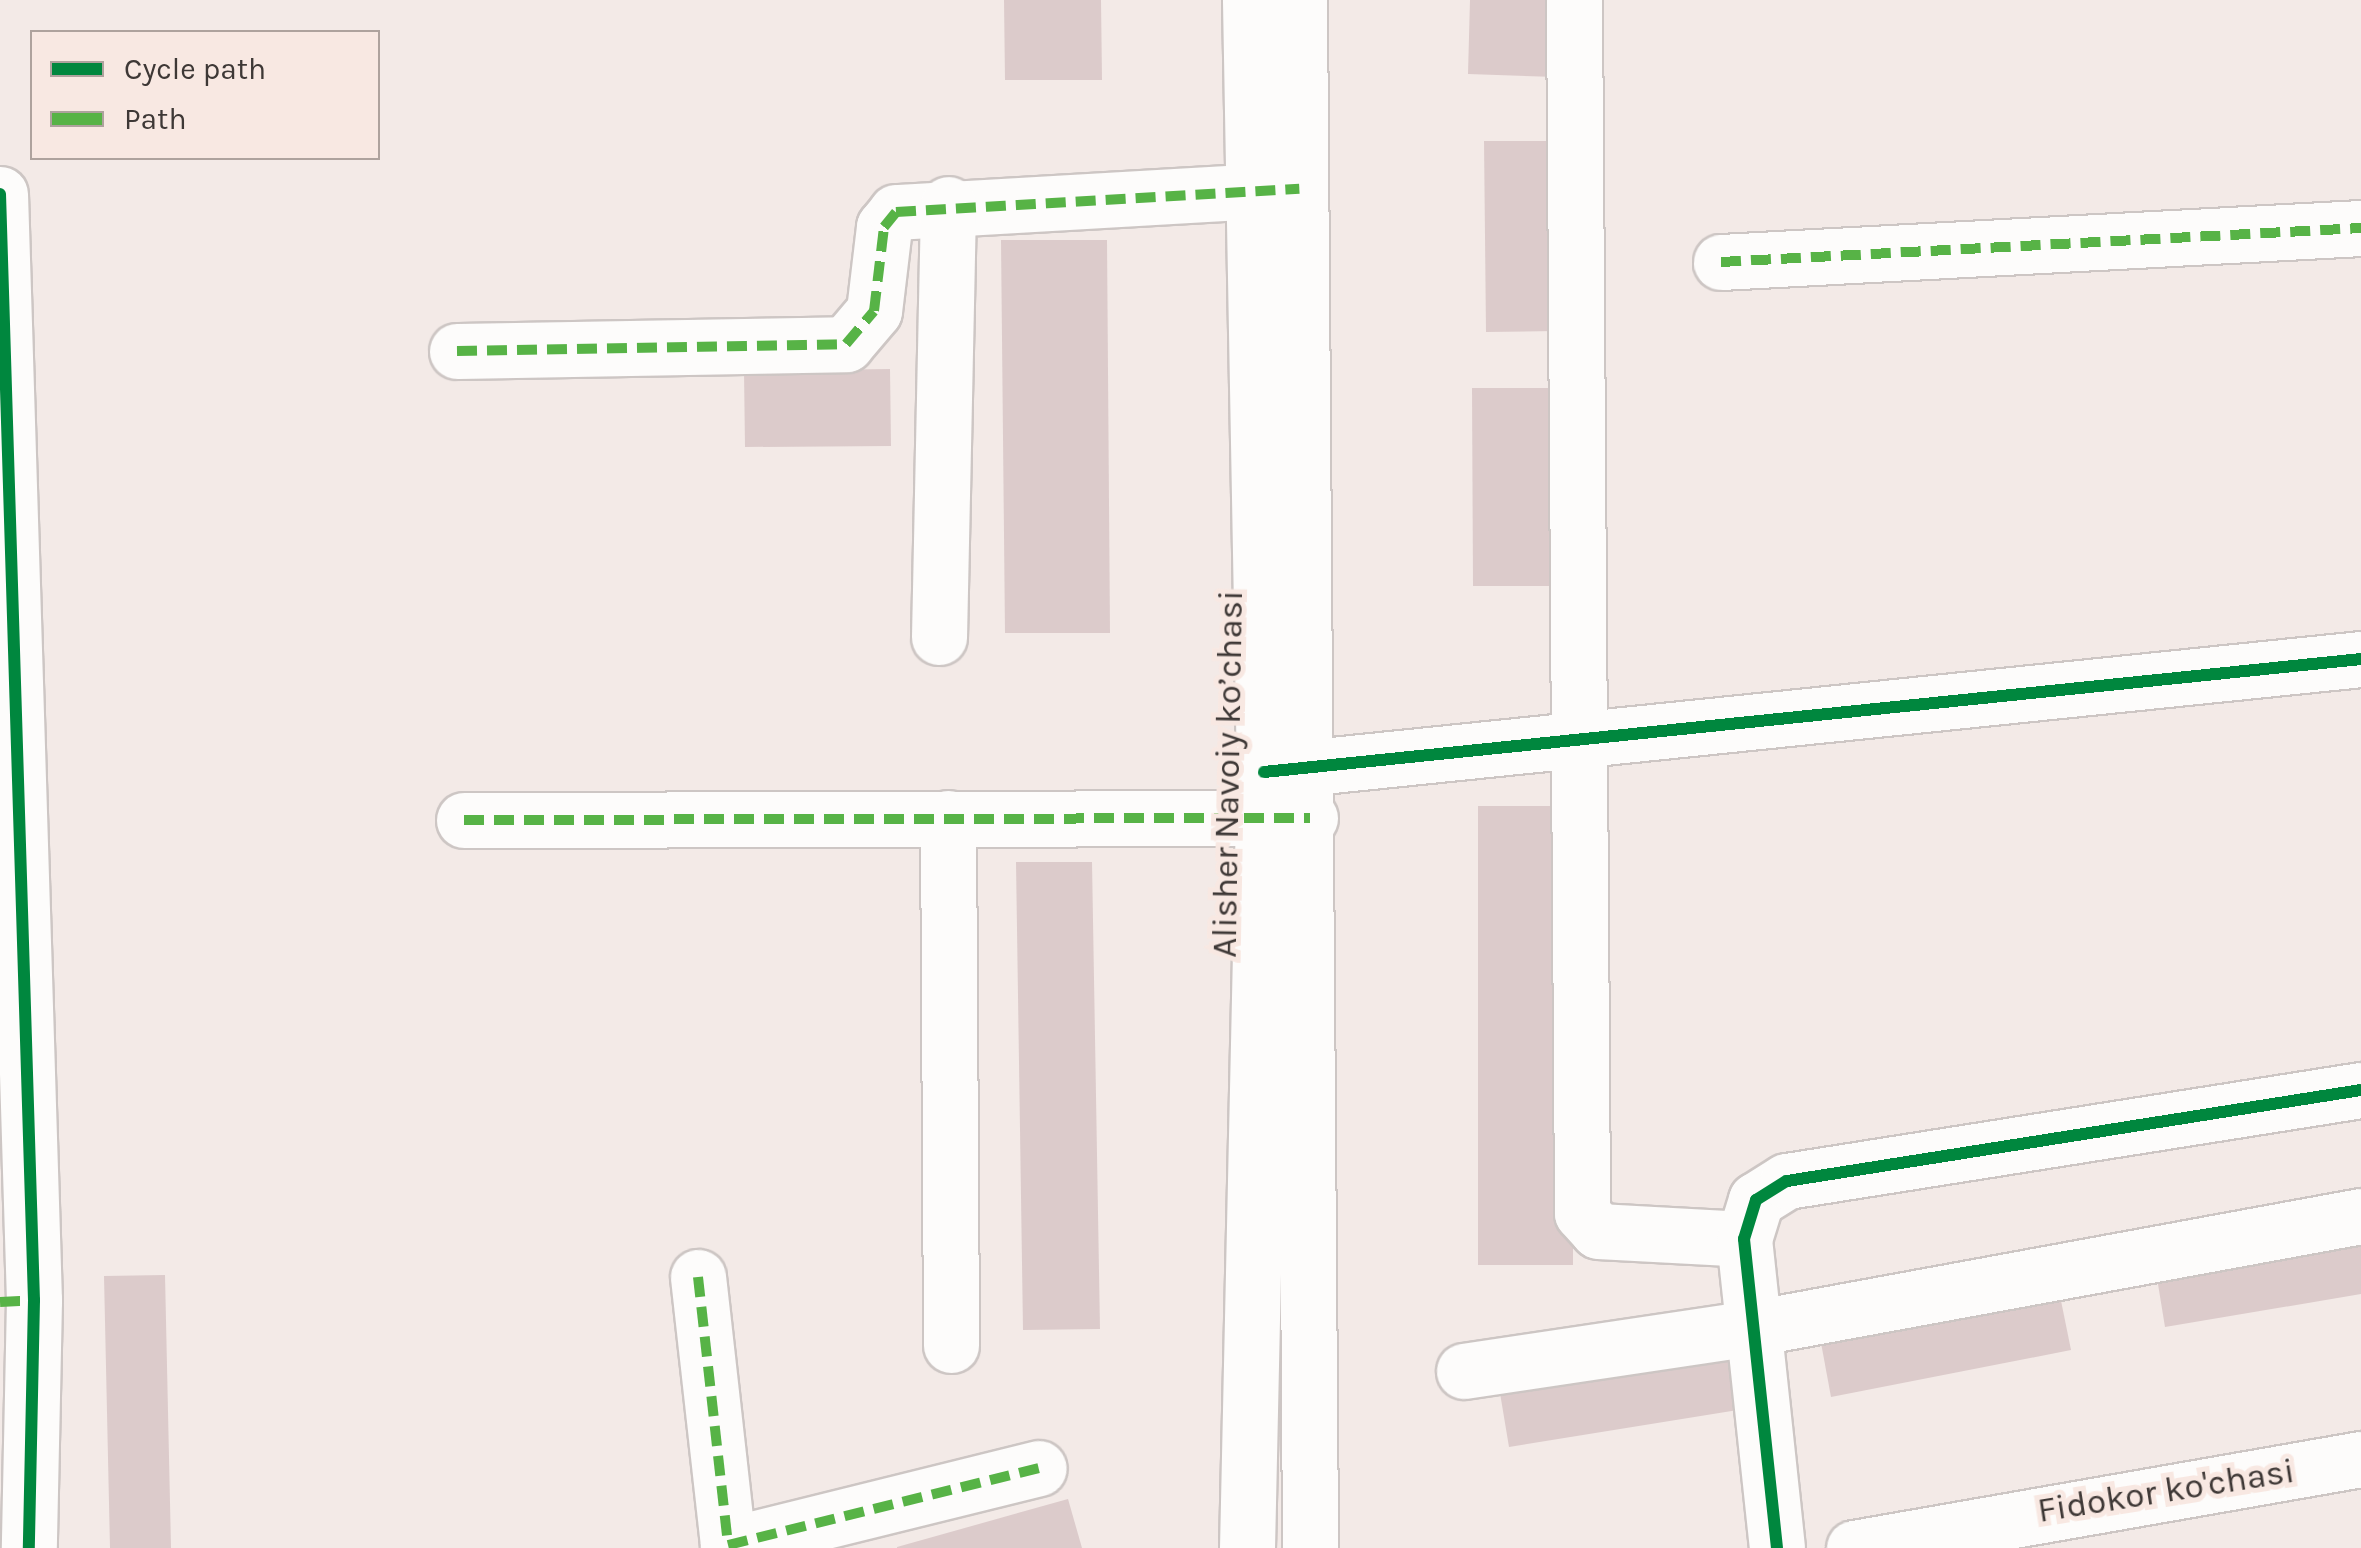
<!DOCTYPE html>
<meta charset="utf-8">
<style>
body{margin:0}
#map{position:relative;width:2361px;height:1548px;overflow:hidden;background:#f3eae7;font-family:Karla,sans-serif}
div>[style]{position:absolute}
.building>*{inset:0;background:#dccbcb}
.roads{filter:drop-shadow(2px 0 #cdc6c4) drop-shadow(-2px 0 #cdc6c4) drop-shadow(0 2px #cdc6c4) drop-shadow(0 -2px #cdc6c4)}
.minor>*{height:55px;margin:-27.5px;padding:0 27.5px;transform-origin:27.5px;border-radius:27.5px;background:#fdfcfb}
.major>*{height:55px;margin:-27.5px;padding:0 27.5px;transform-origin:27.5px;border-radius:27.5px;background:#fdfcfb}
.quiet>*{height:10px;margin-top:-5px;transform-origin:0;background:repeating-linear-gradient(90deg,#57b346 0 20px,transparent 0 30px)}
.cycleway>*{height:12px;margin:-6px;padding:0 6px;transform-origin:6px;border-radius:6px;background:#00873e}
span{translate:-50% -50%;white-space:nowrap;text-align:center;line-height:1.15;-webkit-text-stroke:10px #f8e8e2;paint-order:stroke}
.street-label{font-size:35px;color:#3e3836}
.legend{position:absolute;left:30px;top:30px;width:350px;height:130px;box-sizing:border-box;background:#f8e8e2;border:2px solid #aea29d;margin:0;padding:12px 18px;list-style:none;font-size:30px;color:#3e3836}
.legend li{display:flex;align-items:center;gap:20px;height:50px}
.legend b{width:50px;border:2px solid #aea29d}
</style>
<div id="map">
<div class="building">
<i style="clip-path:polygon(1004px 0,1101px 0,1102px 80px,1005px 80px)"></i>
<i style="clip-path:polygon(1470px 0,1558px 0,1556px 77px,1468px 74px)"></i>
<i style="clip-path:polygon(1484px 141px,1554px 141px,1556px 331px,1486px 332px)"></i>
<i style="clip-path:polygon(1001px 240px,1107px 240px,1110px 633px,1005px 633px)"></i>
<i style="clip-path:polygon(890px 369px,891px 446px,745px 447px,744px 371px)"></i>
<i style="clip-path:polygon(1472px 388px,1554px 388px,1555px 586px,1473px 586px)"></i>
<i style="clip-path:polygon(1478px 806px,1573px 806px,1573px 1265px,1478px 1265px)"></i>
<i style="clip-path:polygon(1016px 862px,1092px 862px,1100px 1329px,1023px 1330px)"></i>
<i style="clip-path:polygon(2361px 1243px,2361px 1294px,2165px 1327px,2157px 1278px)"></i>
<i style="clip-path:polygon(165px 1275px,171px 1548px,110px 1548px,104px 1276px)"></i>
<i style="clip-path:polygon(2058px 1286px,2071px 1350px,1831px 1397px,1819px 1332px)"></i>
<i style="clip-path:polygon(1734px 1349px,1744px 1409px,1509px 1447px,1499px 1387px)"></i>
<i style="clip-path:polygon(1068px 1499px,1082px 1548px,897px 1548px,897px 1547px)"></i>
</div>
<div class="roads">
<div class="minor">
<i style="left:1574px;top:0;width:1213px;rotate:89.62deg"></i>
<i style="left:1582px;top:1213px;width:24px;rotate:48deg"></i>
<i style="left:1598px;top:1231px;width:146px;rotate:3.1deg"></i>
<i style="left:0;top:194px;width:1107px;rotate:88.24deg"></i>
<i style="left:34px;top:1300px;width:248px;rotate:91.2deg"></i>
<i style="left:1721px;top:262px;width:641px;rotate:-3.04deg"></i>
<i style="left:457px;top:351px;width:389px;rotate:-1deg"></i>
<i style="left:846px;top:344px;width:43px;rotate:-49.7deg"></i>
<i style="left:874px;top:311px;width:85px;rotate:-83.2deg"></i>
<i style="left:884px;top:227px;width:19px;rotate:-51deg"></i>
<i style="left:896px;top:212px;width:404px;rotate:-3.3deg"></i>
<i style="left:939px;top:637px;width:433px;rotate:-88.8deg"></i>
<i style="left:1264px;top:772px;width:1103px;rotate:-5.88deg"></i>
<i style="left:948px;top:818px;width:527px;rotate:89.67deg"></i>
<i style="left:464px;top:820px;width:846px;rotate:-0.14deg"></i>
<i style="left:698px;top:1277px;width:270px;rotate:83.6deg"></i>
<i style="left:728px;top:1545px;width:320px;rotate:-13.9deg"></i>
<i style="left:1464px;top:1371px;width:292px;rotate:-8.5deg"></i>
<i style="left:1753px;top:1328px;width:618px;rotate:-10.44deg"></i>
<i style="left:1777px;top:1548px;width:311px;rotate:-96.1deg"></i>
<i style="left:1744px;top:1239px;width:41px;rotate:-72.9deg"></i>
<i style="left:1756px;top:1200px;width:36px;rotate:-32deg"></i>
<i style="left:1787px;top:1181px;width:581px;rotate:-9.01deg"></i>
<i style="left:1854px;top:1548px;width:515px;rotate:-9.96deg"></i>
</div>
<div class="major">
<i style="left:1299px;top:0;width:1548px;rotate:89.59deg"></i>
<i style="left:1247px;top:1548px;width:776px;rotate:-88.75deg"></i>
<i style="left:1264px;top:772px;width:772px;rotate:-91.04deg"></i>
</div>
</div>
<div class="quiet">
<i style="left:1721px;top:262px;width:641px;rotate:-3.04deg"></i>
<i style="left:457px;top:351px;width:389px;rotate:-1deg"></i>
<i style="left:846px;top:344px;width:43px;rotate:-49.7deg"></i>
<i style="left:874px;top:311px;width:85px;rotate:-83.2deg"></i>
<i style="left:884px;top:227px;width:19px;rotate:-51deg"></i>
<i style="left:896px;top:212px;width:404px;rotate:-3.3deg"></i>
<i style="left:464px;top:820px;width:846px;rotate:-0.14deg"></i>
<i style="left:698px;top:1277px;width:270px;rotate:83.6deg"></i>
<i style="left:728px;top:1545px;width:320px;rotate:-13.9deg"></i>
<i style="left:0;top:1302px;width:34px;rotate:-3deg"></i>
</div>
<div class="cycleway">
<i style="left:0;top:194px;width:1107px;rotate:88.24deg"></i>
<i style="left:34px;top:1300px;width:248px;rotate:91.2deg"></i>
<i style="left:1264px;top:772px;width:1103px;rotate:-5.88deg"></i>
<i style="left:1777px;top:1548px;width:311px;rotate:-96.1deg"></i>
<i style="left:1744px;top:1239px;width:41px;rotate:-72.9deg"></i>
<i style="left:1756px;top:1200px;width:36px;rotate:-32deg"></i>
<i style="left:1787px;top:1181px;width:581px;rotate:-9.01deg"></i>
</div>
<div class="street-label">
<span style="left:1228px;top:774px;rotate:-89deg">Alisher Navoiy ko’chasi</span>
<span style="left:2166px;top:1491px;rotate:-9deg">Fidokor ko'chasi</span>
</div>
<ul class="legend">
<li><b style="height:12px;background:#00873e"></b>Cycle path</li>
<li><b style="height:12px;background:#57b346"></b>Path</li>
</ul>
</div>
